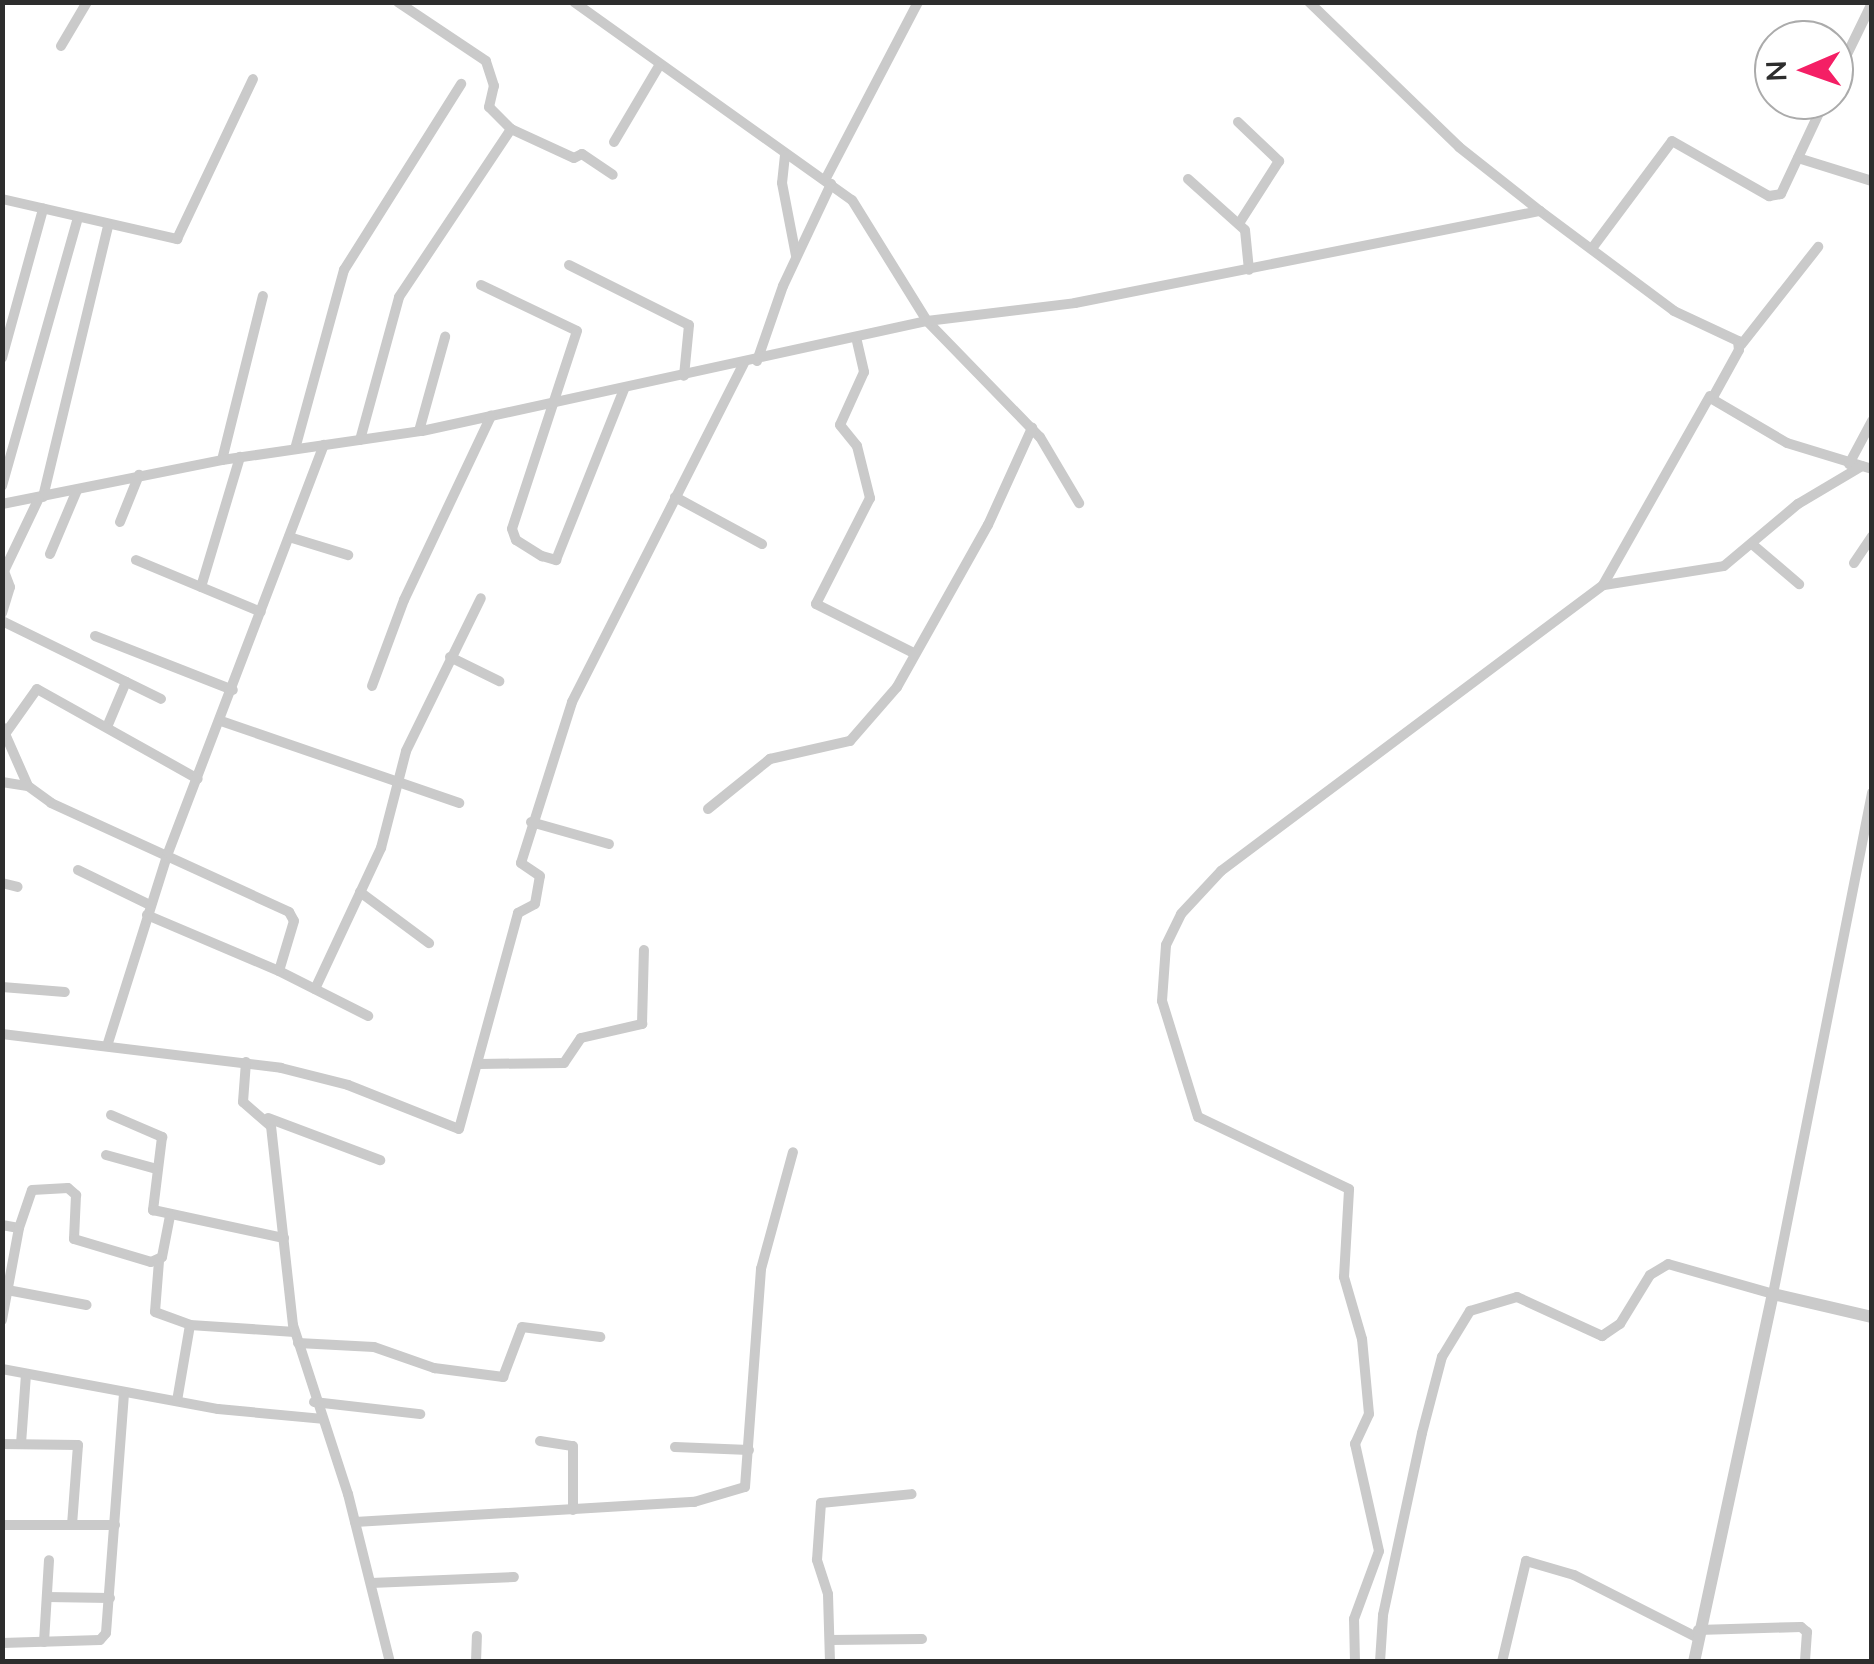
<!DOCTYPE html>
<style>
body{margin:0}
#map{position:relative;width:1874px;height:1664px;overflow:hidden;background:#fff;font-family:Mulish,sans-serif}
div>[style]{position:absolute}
.minor>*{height:10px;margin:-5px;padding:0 5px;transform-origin:5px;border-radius:5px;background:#cacaca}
.tertiary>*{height:12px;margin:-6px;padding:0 6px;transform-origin:6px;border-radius:6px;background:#cacaca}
span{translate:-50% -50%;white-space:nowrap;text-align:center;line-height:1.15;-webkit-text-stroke:10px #fff;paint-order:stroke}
.frame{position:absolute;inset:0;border:5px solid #2d2d2d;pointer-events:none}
.north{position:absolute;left:1754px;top:20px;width:100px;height:100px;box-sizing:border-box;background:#fff;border:2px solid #ababab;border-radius:50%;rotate:268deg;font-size:28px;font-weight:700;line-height:40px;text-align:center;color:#2d2d2d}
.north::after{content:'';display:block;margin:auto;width:35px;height:45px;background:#f41f65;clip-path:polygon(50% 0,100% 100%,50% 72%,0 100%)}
</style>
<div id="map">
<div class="minor">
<i style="left:574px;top:2px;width:341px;rotate:35.5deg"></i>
<i style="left:852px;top:200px;width:142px;rotate:58.2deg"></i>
<i style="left:927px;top:321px;width:162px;rotate:45.8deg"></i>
<i style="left:1040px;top:437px;width:77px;rotate:59.4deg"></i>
<i style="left:1309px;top:2px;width:209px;rotate:44deg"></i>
<i style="left:1459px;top:147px;width:103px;rotate:38.3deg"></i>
<i style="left:1540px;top:211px;width:167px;rotate:36.7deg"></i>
<i style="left:1674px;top:311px;width:71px;rotate:25.1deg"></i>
<i style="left:1738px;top:341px;width:9px;rotate:84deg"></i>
<i style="left:1739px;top:350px;width:56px;rotate:118.9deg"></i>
<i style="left:1712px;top:399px;width:87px;rotate:30.4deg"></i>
<i style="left:1787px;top:443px;width:89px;rotate:17deg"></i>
<i style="left:61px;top:46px;width:51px;rotate:-59.4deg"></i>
<i style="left:1834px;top:81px;width:87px;rotate:-64deg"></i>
<i style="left:1238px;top:122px;width:57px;rotate:43.6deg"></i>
<i style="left:1279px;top:161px;width:72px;rotate:122.6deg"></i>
<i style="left:511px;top:129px;width:69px;rotate:24.7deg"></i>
<i style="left:574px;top:158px;width:9px;rotate:-27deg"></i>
<i style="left:582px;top:154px;width:37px;rotate:34deg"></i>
<i style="left:614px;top:142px;width:88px;rotate:-59.4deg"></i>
<i style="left:785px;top:155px;width:28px;rotate:96deg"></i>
<i style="left:782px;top:183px;width:74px;rotate:79.1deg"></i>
<i style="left:1798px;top:158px;width:77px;rotate:17.3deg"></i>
<i style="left:1188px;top:179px;width:76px;rotate:41.8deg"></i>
<i style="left:1245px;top:230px;width:40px;rotate:84.3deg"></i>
<i style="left:825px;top:180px;width:201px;rotate:-62.4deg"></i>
<i style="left:2px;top:199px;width:180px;rotate:12.9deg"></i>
<i style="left:177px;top:239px;width:177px;rotate:-64.6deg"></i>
<i style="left:1593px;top:247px;width:132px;rotate:-53.3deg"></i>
<i style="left:1672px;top:141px;width:112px;rotate:29.6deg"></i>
<i style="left:1769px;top:196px;width:12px;rotate:-9deg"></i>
<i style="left:1781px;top:194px;width:104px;rotate:-64.9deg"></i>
<i style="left:569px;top:265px;width:134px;rotate:26.6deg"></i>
<i style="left:689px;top:325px;width:51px;rotate:95.6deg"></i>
<i style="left:481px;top:285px;width:106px;rotate:25.6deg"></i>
<i style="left:577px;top:331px;width:208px;rotate:108.2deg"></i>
<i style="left:512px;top:529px;width:12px;rotate:70deg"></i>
<i style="left:516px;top:540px;width:31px;rotate:32deg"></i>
<i style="left:542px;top:556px;width:15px;rotate:16deg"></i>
<i style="left:556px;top:560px;width:184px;rotate:-68.3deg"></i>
<i style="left:856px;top:337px;width:36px;rotate:77deg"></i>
<i style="left:864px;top:372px;width:58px;rotate:114.4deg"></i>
<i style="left:840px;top:425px;width:27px;rotate:51deg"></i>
<i style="left:857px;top:446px;width:54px;rotate:76deg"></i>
<i style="left:870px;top:498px;width:119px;rotate:117deg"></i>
<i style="left:816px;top:604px;width:107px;rotate:26.6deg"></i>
<i style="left:1741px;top:345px;width:125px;rotate:-51.8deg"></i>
<i style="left:2px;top:358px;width:155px;rotate:-74.6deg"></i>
<i style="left:757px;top:361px;width:79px;rotate:-70.9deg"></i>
<i style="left:783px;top:286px;width:113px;rotate:-64.8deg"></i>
<i style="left:419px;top:431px;width:98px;rotate:-74.5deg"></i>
<i style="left:360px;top:440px;width:148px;rotate:-74.7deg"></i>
<i style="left:399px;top:297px;width:202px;rotate:-56.3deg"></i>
<i style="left:511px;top:129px;width:31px;rotate:-135deg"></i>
<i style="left:489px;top:107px;width:22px;rotate:-77deg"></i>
<i style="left:494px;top:86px;width:26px;rotate:-108deg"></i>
<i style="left:486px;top:61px;width:106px;rotate:-146.2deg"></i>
<i style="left:295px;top:449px;width:186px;rotate:-74.7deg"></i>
<i style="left:344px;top:270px;width:220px;rotate:-57.8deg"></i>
<i style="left:222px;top:460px;width:169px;rotate:-76deg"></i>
<i style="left:1849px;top:464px;width:49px;rotate:-61.9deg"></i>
<i style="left:2px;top:486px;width:279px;rotate:-74.2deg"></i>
<i style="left:43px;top:497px;width:279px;rotate:-76.5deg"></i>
<i style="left:675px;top:497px;width:99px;rotate:28.4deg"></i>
<i style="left:2px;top:504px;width:224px;rotate:-11.3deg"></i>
<i style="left:222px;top:460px;width:202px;rotate:-8.3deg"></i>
<i style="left:422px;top:431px;width:517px;rotate:-12.29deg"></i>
<i style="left:927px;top:321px;width:149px;rotate:-6.9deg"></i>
<i style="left:1075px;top:303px;width:474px;rotate:-11.2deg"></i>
<i style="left:120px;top:522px;width:51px;rotate:-68deg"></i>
<i style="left:289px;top:537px;width:62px;rotate:17deg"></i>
<i style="left:1752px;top:544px;width:62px;rotate:40.4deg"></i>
<i style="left:50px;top:554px;width:69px;rotate:-67.1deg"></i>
<i style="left:136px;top:560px;width:135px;rotate:22.6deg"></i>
<i style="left:1854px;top:563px;width:32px;rotate:-56deg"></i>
<i style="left:1604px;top:585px;width:121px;rotate:-9deg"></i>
<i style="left:1724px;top:566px;width:97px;rotate:-40deg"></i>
<i style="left:1798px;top:504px;width:74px;rotate:-30.7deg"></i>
<i style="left:201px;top:587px;width:136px;rotate:-73.3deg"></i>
<i style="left:2px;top:613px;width:27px;rotate:-73deg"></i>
<i style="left:10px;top:587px;width:17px;rotate:-111deg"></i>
<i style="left:4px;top:571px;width:81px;rotate:-64.4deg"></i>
<i style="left:2px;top:621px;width:177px;rotate:26.1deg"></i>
<i style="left:95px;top:636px;width:148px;rotate:21.4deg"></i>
<i style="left:450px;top:657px;width:55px;rotate:26.1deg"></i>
<i style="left:372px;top:686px;width:92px;rotate:-69.6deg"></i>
<i style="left:404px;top:600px;width:204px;rotate:-64.7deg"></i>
<i style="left:221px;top:721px;width:252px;rotate:19deg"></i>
<i style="left:2px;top:727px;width:64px;rotate:66.2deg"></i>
<i style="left:28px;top:786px;width:29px;rotate:36deg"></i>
<i style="left:51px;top:803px;width:262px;rotate:24.6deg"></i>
<i style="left:289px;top:912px;width:10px;rotate:61deg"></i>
<i style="left:294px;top:921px;width:52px;rotate:106.7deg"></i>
<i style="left:279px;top:971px;width:100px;rotate:26.8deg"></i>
<i style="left:107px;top:727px;width:49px;rotate:-67.1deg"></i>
<i style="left:5px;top:734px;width:55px;rotate:-54.6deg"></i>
<i style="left:37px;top:689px;width:184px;rotate:29.2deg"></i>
<i style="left:2px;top:782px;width:26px;rotate:9deg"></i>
<i style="left:708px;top:809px;width:80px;rotate:-38.9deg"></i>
<i style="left:770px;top:759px;width:82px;rotate:-12.7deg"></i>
<i style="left:850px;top:741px;width:72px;rotate:-49deg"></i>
<i style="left:897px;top:687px;width:186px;rotate:-60.7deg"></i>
<i style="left:988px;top:525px;width:107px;rotate:-65.6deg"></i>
<i style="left:531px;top:822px;width:81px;rotate:15.8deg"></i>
<i style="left:78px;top:870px;width:80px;rotate:25.9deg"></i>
<i style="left:2px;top:883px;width:16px;rotate:14deg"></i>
<i style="left:360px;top:892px;width:86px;rotate:36.5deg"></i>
<i style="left:147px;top:915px;width:143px;rotate:23deg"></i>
<i style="left:2px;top:987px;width:63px;rotate:4.5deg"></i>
<i style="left:315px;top:989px;width:156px;rotate:-64.9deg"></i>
<i style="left:381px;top:848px;width:100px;rotate:-75.5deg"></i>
<i style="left:406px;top:751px;width:170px;rotate:-63.9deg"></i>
<i style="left:2px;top:1034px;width:281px;rotate:6.9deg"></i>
<i style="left:281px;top:1068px;width:69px;rotate:14.2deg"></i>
<i style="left:348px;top:1085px;width:119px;rotate:21.6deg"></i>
<i style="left:459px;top:1129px;width:224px;rotate:-74.7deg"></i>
<i style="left:518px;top:913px;width:19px;rotate:-28deg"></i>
<i style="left:535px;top:904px;width:28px;rotate:-80deg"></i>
<i style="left:540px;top:876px;width:23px;rotate:-146deg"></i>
<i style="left:521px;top:863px;width:169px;rotate:-72.4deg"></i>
<i style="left:572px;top:702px;width:380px;rotate:-63.1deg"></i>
<i style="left:108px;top:1043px;width:199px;rotate:-72.5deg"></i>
<i style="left:168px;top:853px;width:437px;rotate:-69.1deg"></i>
<i style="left:246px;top:1062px;width:40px;rotate:94.3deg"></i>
<i style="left:243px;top:1102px;width:37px;rotate:41deg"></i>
<i style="left:271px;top:1126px;width:200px;rotate:83.7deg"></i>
<i style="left:293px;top:1325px;width:178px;rotate:72deg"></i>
<i style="left:348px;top:1494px;width:173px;rotate:76deg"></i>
<i style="left:479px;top:1064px;width:85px;rotate:-0.7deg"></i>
<i style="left:564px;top:1063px;width:30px;rotate:-56deg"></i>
<i style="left:581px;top:1038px;width:63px;rotate:-12.9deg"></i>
<i style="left:642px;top:1024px;width:74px;rotate:-88.5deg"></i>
<i style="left:111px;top:1115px;width:56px;rotate:23.3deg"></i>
<i style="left:162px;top:1137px;width:74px;rotate:97deg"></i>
<i style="left:153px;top:1210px;width:134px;rotate:12.1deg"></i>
<i style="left:268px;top:1118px;width:120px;rotate:20.6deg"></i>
<i style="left:106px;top:1155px;width:53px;rotate:15.4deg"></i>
<i style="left:2px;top:1225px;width:17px;rotate:10deg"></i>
<i style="left:19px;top:1228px;width:94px;rotate:100.5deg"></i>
<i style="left:19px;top:1228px;width:40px;rotate:-71.1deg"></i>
<i style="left:32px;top:1190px;width:36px;rotate:-3deg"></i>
<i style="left:68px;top:1188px;width:11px;rotate:41deg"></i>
<i style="left:76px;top:1195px;width:44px;rotate:92.6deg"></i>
<i style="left:74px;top:1239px;width:80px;rotate:16.6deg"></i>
<i style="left:151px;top:1262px;width:12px;rotate:-24deg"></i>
<i style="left:162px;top:1257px;width:42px;rotate:-79deg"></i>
<i style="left:159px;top:1261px;width:51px;rotate:94.5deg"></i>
<i style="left:155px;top:1312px;width:37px;rotate:20deg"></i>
<i style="left:2px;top:1289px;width:86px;rotate:10.7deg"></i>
<i style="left:298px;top:1343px;width:76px;rotate:3deg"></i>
<i style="left:374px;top:1347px;width:64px;rotate:19.3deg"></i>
<i style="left:434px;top:1368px;width:70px;rotate:7.4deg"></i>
<i style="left:503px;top:1377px;width:53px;rotate:-69.2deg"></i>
<i style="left:522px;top:1327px;width:79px;rotate:7.3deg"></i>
<i style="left:2px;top:1369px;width:220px;rotate:10.5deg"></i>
<i style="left:218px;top:1409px;width:105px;rotate:5.4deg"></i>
<i style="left:177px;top:1401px;width:77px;rotate:-80.3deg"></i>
<i style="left:190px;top:1325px;width:105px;rotate:3.8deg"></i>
<i style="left:314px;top:1402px;width:107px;rotate:6.5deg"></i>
<i style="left:540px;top:1441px;width:33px;rotate:9deg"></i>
<i style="left:573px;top:1446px;width:64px;rotate:90deg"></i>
<i style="left:2px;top:1444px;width:76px;rotate:0.8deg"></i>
<i style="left:78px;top:1445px;width:80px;rotate:94.3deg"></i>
<i style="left:21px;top:1444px;width:70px;rotate:-85.9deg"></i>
<i style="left:675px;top:1447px;width:74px;rotate:2.3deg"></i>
<i style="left:355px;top:1522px;width:340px;rotate:-3.4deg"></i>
<i style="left:694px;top:1502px;width:53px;rotate:-16.4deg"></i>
<i style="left:745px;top:1487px;width:219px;rotate:-85.8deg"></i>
<i style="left:761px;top:1269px;width:121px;rotate:-74.7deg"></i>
<i style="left:2px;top:1525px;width:113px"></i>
<i style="left:371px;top:1583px;width:143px;rotate:-2.4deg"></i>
<i style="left:47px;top:1597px;width:63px;rotate:0.9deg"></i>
<i style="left:1698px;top:1630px;width:103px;rotate:-1.7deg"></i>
<i style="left:1801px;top:1627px;width:8px;rotate:40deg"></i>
<i style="left:1807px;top:1632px;width:30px;rotate:94deg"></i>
<i style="left:830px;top:1640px;width:92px;rotate:-0.6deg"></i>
<i style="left:44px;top:1642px;width:82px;rotate:-86.5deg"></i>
<i style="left:2px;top:1643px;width:98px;rotate:-1.8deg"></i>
<i style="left:100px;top:1640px;width:9px;rotate:-49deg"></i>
<i style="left:106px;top:1633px;width:240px;rotate:-85.7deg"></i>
<i style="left:476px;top:1662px;width:26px;rotate:-88deg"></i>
<i style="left:830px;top:1662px;width:68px;rotate:-91.7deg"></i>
<i style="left:828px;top:1594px;width:36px;rotate:-108deg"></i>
<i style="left:817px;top:1560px;width:57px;rotate:-86deg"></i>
<i style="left:821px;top:1503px;width:91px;rotate:-5.6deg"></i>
<i style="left:1355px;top:1662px;width:43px;rotate:-91.3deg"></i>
<i style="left:1354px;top:1619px;width:72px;rotate:-69.8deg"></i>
<i style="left:1379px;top:1551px;width:110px;rotate:-102.6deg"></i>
<i style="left:1355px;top:1444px;width:33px;rotate:-65deg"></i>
<i style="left:1369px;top:1414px;width:75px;rotate:-95.3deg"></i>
<i style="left:1362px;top:1339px;width:65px;rotate:-106.2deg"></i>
<i style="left:1344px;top:1277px;width:88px;rotate:-86.7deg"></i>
<i style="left:1349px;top:1189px;width:167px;rotate:-154.5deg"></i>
<i style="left:1198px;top:1117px;width:121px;rotate:-107.2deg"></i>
<i style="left:1162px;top:1001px;width:56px;rotate:-85.9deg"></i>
<i style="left:1166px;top:945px;width:34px;rotate:-64deg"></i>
<i style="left:1181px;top:914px;width:59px;rotate:-47.1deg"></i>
<i style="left:1221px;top:871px;width:477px;rotate:-36.8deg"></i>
<i style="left:1603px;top:585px;width:217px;rotate:-60.5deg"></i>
<i style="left:1380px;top:1662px;width:47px;rotate:-86.3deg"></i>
<i style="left:1383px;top:1615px;width:186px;rotate:-77.9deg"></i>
<i style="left:1422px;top:1433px;width:79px;rotate:-75.3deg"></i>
<i style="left:1442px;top:1357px;width:54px;rotate:-58.7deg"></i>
<i style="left:1470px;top:1311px;width:49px;rotate:-16.6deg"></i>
<i style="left:1517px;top:1297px;width:94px;rotate:24.6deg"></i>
<i style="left:1602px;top:1336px;width:22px;rotate:-34deg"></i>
<i style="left:1620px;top:1324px;width:57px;rotate:-58.5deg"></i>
<i style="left:1650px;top:1275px;width:21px;rotate:-31deg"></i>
<i style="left:1668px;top:1264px;width:109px;rotate:15.9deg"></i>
<i style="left:1773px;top:1294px;width:511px;rotate:-78.82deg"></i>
<i style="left:1502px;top:1662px;width:104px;rotate:-76.6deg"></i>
<i style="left:1526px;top:1561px;width:50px;rotate:16.3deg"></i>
<i style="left:1574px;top:1575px;width:137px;rotate:26.9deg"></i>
</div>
<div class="tertiary">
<i style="left:1694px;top:1662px;width:376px;rotate:-77.9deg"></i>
<i style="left:1773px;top:1294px;width:102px;rotate:13.1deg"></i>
</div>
<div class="frame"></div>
<div class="north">N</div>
</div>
